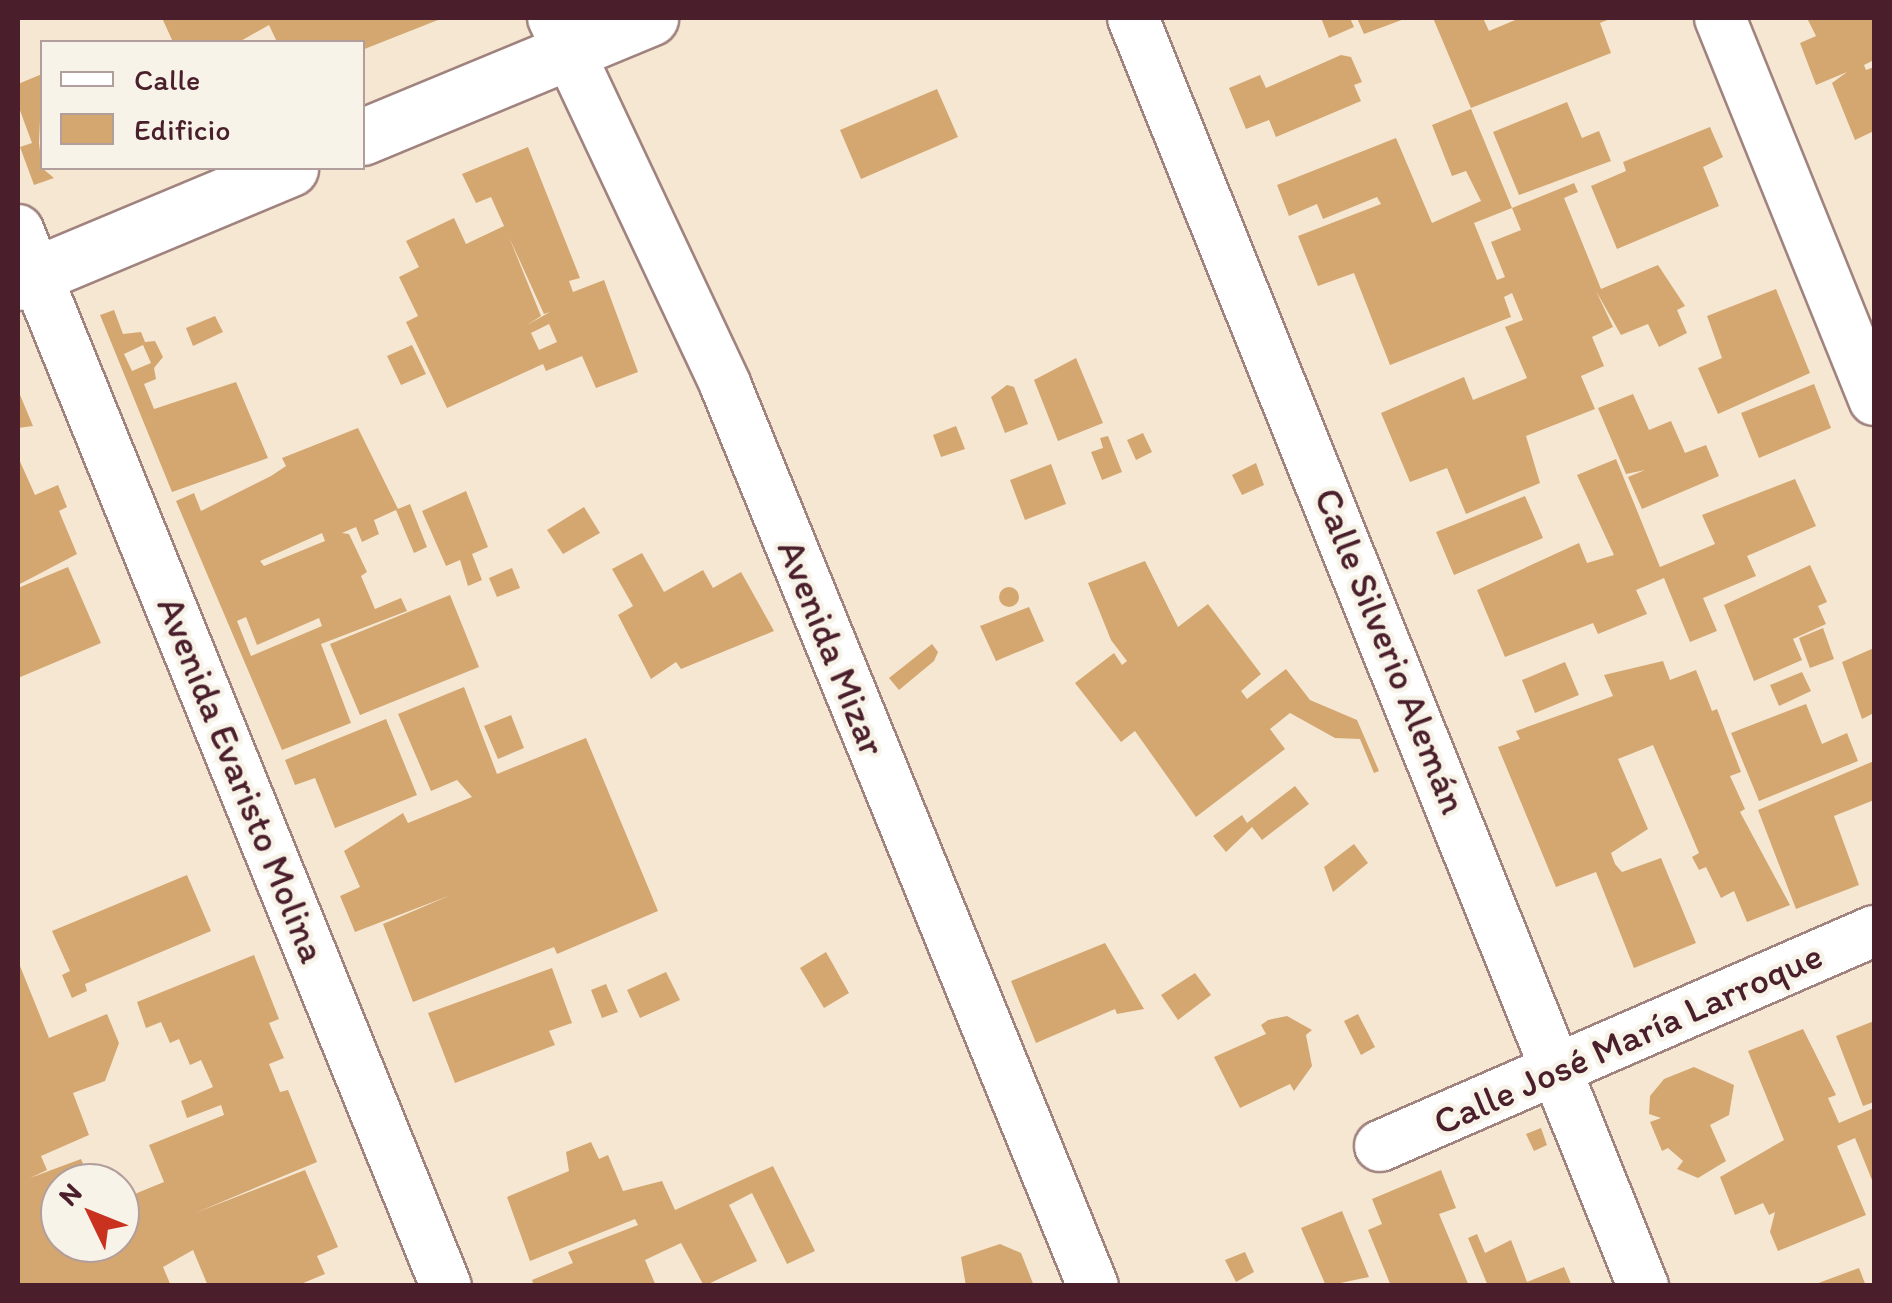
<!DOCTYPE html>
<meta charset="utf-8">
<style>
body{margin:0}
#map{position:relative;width:1892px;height:1303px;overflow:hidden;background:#f6e7d3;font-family:Itim,sans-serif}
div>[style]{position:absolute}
.building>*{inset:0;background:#d4a771}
.round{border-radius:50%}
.roads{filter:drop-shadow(2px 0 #a0837f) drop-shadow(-2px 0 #a0837f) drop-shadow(0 2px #a0837f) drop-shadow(0 -2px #a0837f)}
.street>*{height:50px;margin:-25px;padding:0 25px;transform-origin:25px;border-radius:25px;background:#fff}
.primary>*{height:55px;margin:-27.5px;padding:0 27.5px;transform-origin:27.5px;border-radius:27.5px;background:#fff}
span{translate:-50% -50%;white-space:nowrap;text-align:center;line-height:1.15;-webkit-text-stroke:9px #f7f3e8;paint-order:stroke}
.street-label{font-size:38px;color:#4a1f2b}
.frame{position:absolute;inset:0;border:20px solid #4a1f2b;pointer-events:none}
.legend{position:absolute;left:40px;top:40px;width:325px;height:130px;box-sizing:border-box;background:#f7f3e8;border:2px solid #b29e9c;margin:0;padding:12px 18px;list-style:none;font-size:30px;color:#4a1f2b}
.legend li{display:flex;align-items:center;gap:20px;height:50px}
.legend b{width:50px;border:2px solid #b29e9c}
.north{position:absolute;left:40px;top:1163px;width:100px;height:100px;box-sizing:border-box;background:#f7f3e8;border:2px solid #b29e9c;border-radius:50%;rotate:313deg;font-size:28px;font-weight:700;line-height:40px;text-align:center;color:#4a1f2b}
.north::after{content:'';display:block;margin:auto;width:35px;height:45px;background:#c8321e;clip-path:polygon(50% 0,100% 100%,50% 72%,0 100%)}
</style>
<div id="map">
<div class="building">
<i style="clip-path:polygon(162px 18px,443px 18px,362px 50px,362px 42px,277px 42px,269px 25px,239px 42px,173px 42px)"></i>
<i style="clip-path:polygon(1321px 18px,1350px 18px,1354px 27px,1329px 38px)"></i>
<i style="clip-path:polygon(1357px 18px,1407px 18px,1364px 34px)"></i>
<i style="clip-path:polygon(1433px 18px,1483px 18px,1489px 31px,1520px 18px,1612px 18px,1600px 23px,1611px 53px,1471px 108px)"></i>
<i style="clip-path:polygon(1807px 18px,1874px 18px,1874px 60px,1864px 65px,1866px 70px,1874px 67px,1874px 131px,1855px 140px,1832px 83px,1847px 72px,1816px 85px,1800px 43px,1816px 36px)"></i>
<i style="clip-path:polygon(1341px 55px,1351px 57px,1362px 82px,1354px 85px,1361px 101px,1276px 137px,1269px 120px,1246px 129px,1229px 88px,1260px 75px,1266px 88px)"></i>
<i style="clip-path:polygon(42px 74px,39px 143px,42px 168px,54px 178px,34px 185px,20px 147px,32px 143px,18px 105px,18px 84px)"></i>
<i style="clip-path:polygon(937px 89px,958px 137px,861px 179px,840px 130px)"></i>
<i style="clip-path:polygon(1567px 102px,1582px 138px,1599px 131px,1611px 161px,1519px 195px,1493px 132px)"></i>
<i style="clip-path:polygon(1471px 109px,1512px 208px,1474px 223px,1497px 280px,1505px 277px,1491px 242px,1521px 230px,1512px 208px,1574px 183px,1578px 192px,1564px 198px,1601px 289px,1658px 265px,1685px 306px,1677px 310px,1687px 333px,1659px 347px,1648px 324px,1621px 335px,1596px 291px,1613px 327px,1592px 337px,1604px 366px,1581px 376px,1595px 409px,1526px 436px,1540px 483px,1466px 514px,1447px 468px,1410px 482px,1381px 413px,1464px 377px,1473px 400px,1527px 378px,1505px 327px,1523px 320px,1512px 293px,1504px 297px,1511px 317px,1390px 365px,1354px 273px,1318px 286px,1298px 236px,1381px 204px,1377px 197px,1323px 219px,1317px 204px,1289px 216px,1277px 185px,1396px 138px,1432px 223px,1481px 201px,1466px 171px,1452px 176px,1432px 125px)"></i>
<i style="clip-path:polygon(1710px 127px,1723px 157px,1703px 167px,1719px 206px,1617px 249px,1591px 186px,1626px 171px,1623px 162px)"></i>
<i style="clip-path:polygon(evenodd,528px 147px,580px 278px,569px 281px,573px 292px,604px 280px,638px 372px,596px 388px,582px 356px,546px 371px,543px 364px,447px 408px,406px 322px,418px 316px,399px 277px,419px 267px,406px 241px,454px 218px,466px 244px,504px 226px,491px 197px,476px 203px,462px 174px,528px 147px,509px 237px,544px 314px,550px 312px,527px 325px,541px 316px,509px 237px,528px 147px,549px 324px,557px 342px,539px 350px,531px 333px,549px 324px)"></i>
<i style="clip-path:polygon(1776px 289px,1810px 373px,1718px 414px,1698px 368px,1722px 358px,1707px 316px)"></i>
<i style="clip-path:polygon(evenodd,114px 310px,123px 334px,141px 332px,145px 342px,155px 341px,163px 357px,154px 368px,156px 379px,144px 384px,154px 409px,236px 382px,268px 458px,172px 492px,100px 315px,114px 310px,143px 345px,151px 363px,132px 371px,124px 354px,143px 345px)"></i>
<i style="clip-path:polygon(215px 316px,223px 332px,193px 346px,186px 328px)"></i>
<i style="clip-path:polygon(412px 345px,426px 374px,401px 385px,387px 356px)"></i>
<i style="clip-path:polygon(1076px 358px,1103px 423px,1058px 441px,1034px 380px)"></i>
<i style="clip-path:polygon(1814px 384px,1831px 428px,1759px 458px,1741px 413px)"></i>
<i style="clip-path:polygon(1007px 385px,1014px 387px,1028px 424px,1005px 433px,991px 397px)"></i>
<i style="clip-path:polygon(18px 390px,33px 426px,18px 428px)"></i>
<i style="clip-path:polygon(1633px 394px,1649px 430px,1671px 421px,1685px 453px,1706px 445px,1719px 476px,1642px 509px,1628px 477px,1645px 470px,1626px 474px,1598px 408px)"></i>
<i style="clip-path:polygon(956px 426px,965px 449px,941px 457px,933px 435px)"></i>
<i style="clip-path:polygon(evenodd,358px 428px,398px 509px,410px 504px,427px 547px,414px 553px,396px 510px,374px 520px,379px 534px,362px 542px,356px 527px,342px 533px,349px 534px,367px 572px,361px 576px,375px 609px,401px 598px,407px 611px,321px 644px,351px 723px,282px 750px,176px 501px,194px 493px,201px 511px,271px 476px,286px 466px,282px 458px,358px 428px,322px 533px,325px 541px,264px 566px,260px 561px,322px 533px,358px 428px,246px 617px,257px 645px,319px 618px,322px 626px,251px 656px,237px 621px,246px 617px)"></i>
<i style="clip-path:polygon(1143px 433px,1152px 452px,1136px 460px,1127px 440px)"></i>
<i style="clip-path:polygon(1108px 436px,1122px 472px,1102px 480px,1091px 452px,1103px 448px,1100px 438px)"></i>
<i style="clip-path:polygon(18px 457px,35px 495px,58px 485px,67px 507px,59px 511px,77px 554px,18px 585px)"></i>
<i style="clip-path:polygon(1616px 459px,1660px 567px,1715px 544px,1702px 515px,1795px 479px,1816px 526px,1747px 556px,1756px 576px,1703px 598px,1717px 631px,1690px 642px,1664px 578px,1636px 590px,1647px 614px,1598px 634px,1593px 623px,1505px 657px,1477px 590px,1579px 543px,1587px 563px,1614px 555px,1577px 475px)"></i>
<i style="clip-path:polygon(1256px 463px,1264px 485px,1242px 495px,1232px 475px)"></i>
<i style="clip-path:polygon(1051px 464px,1066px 504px,1025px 520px,1010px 480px)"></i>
<i style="clip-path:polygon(466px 491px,488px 547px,472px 554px,482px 580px,468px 586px,460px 560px,446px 566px,422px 511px)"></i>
<i style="clip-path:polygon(1525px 496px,1543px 538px,1454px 575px,1436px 532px)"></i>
<i style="clip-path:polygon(584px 507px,600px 533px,563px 554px,547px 530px)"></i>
<i style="clip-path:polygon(642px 553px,664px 592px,703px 570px,713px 588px,741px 572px,774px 631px,681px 669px,676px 662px,651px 679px,618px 615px,633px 606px,612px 569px)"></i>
<i style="clip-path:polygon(1145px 561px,1178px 627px,1208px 604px,1261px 674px,1241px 691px,1247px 699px,1286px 669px,1310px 700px,1357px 720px,1379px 771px,1374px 773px,1360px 739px,1335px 738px,1290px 713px,1270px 729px,1285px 749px,1196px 817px,1135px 731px,1121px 742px,1075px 683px,1114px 653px,1122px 665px,1127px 661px,1111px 640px,1088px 583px)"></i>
<i style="clip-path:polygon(1810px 565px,1827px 602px,1818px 606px,1826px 624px,1793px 639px,1802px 660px,1754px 681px,1724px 605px)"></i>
<i style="clip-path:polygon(68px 567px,101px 643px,18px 678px,18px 588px)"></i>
<i style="clip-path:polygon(512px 568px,520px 588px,497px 597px,489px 578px)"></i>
<i class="round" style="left:999px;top:587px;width:20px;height:20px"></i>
<i style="clip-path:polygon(450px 595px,479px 667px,360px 715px,330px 644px)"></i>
<i style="clip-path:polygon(1029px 607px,1044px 641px,996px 661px,980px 626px)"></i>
<i style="clip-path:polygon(1823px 628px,1834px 659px,1810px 668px,1799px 638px)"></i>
<i style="clip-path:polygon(932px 644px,938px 652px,934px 661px,899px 690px,889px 678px)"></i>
<i style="clip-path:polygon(1874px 648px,1874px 713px,1862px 719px,1842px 662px)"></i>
<i style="clip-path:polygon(1663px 661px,1670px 680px,1696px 670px,1712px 711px,1717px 709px,1741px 772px,1730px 776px,1745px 809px,1740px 812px,1790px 905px,1747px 922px,1734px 891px,1721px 898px,1706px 867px,1699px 870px,1692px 857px,1699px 853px,1653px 745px,1618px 759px,1648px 829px,1611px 853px,1615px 864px,1622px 872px,1661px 858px,1696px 943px,1634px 968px,1596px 872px,1556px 887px,1498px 747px,1520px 739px,1516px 731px,1613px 696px,1604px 675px)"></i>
<i style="clip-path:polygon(1565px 662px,1579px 695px,1535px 713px,1522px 680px)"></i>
<i style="clip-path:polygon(1802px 672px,1811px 691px,1779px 706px,1770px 685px)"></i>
<i style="clip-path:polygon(464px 687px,497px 774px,586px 738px,658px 911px,557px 954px,554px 947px,413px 1002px,383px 924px,451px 895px,355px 932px,340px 896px,360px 887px,344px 851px,403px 813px,408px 823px,472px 797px,457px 780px,431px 791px,398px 714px)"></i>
<i style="clip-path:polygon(1806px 704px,1822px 744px,1847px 733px,1858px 761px,1759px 801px,1731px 733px)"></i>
<i style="clip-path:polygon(511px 715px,524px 748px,498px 759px,484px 726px)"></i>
<i style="clip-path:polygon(386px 719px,417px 795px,335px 828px,315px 778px,295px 785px,285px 760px)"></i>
<i style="clip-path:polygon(1874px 761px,1874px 800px,1834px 816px,1859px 885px,1796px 909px,1758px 810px)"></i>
<i style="clip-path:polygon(1295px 786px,1309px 804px,1262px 840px,1252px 827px,1226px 852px,1213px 836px,1242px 815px,1247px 823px)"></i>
<i style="clip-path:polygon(1354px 844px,1368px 863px,1333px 892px,1324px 867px)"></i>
<i style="clip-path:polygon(187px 875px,211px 931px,85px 984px,87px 991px,72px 998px,62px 975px,70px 971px,52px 931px)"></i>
<i style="clip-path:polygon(1105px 943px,1144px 1009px,1117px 1014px,1115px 1009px,1036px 1043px,1011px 981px)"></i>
<i style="clip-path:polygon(826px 952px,849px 993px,824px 1008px,800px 968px)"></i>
<i style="clip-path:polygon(254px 955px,279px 1019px,269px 1023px,284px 1058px,269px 1064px,280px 1092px,288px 1090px,317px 1162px,195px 1213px,305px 1170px,338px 1247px,317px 1256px,325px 1274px,296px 1286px,208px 1286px,193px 1250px,163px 1267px,171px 1286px,18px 1286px,18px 961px,49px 1038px,107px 1014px,119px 1043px,105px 1081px,73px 1093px,89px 1135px,41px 1156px,47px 1170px,30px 1178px,81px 1159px,91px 1183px,60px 1183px,60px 1243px,120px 1243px,120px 1232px,130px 1234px,120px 1200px,164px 1182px,149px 1145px,224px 1115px,221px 1105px,187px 1118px,181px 1101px,213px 1087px,201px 1060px,190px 1065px,179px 1039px,170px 1043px,161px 1022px,146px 1028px,137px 1002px)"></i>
<i style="clip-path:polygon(552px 968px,572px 1023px,549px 1031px,555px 1045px,455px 1083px,428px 1013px)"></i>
<i style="clip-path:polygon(666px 972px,680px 1000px,640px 1018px,627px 990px)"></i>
<i style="clip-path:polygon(1195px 973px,1211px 995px,1178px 1020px,1161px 995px)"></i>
<i style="clip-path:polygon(606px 984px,618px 1012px,602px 1018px,591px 990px)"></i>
<i style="clip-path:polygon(1358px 1014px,1375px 1047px,1361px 1055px,1344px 1021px)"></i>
<i style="clip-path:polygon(1287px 1016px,1312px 1030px,1306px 1035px,1312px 1066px,1294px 1091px,1290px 1084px,1240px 1108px,1214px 1057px,1266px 1034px,1261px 1025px,1268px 1020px)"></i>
<i style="clip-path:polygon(1874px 1021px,1874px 1102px,1863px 1106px,1836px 1036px)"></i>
<i style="clip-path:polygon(1803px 1029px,1836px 1095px,1828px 1098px,1839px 1123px,1874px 1108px,1874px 1185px,1855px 1138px,1837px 1146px,1866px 1215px,1778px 1251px,1770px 1232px,1775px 1212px,1769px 1215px,1763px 1203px,1735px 1215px,1720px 1177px,1784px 1140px,1748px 1051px)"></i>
<i style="clip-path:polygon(1694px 1067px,1734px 1085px,1729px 1115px,1710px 1125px,1726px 1161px,1698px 1178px,1677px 1169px,1683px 1161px,1668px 1148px,1662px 1151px,1650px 1122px,1661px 1118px,1649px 1114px,1650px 1096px,1664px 1079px)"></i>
<i style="clip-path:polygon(1541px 1128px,1547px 1145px,1534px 1151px,1526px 1134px)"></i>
<i style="clip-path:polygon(591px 1142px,599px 1159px,608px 1155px,623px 1191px,662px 1181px,675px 1210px,773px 1166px,815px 1251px,787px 1264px,752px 1193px,729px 1205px,757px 1261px,704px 1286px,681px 1243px,645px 1260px,656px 1286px,534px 1286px,532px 1280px,573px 1263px,568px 1252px,638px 1225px,635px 1219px,530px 1261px,507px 1197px,569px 1171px,566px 1152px)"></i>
<i style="clip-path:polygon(1441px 1170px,1456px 1208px,1439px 1214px,1469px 1286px,1391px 1286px,1368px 1230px,1382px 1224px,1372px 1199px)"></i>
<i style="clip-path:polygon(1342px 1211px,1369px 1277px,1326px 1286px,1301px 1228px)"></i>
<i style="clip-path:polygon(1477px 1234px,1485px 1253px,1511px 1240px,1527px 1282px,1564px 1267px,1572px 1286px,1488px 1286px,1468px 1238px)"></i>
<i style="clip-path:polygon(1000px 1244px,1021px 1253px,1034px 1286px,966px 1286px,961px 1257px)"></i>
<i style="clip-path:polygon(1245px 1252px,1254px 1272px,1236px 1282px,1225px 1260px)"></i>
<i style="clip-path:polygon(1859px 1268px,1866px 1286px,1813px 1286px,1813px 1285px)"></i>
</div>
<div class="roads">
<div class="street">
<i style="left:553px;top:18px;width:404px;rotate:64.8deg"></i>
<i style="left:725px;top:384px;width:974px;rotate:67.81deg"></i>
<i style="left:1133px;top:18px;width:1367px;rotate:68.09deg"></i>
<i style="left:1720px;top:18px;width:412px;rotate:68deg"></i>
<i style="left:18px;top:230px;width:1139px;rotate:67.94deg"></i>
<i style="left:1380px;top:1146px;width:539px;rotate:-23.52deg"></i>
</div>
<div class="primary">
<i style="left:362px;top:137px;width:312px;rotate:-22.5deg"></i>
<i style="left:18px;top:282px;width:295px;rotate:-22.7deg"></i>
</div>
</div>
<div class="street-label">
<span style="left:831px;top:648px;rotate:68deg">Avenida Mizar</span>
<span style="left:1390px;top:651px;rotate:68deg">Calle Silverio Alemán</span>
<span style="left:241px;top:780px;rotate:68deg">Avenida Evaristo Molina</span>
<span style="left:1628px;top:1039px;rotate:-24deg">Calle José María Larroque</span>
</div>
<div class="frame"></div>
<ul class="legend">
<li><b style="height:12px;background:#fff"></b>Calle</li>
<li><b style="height:28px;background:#d4a771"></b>Edificio</li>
</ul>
<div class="north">N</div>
</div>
